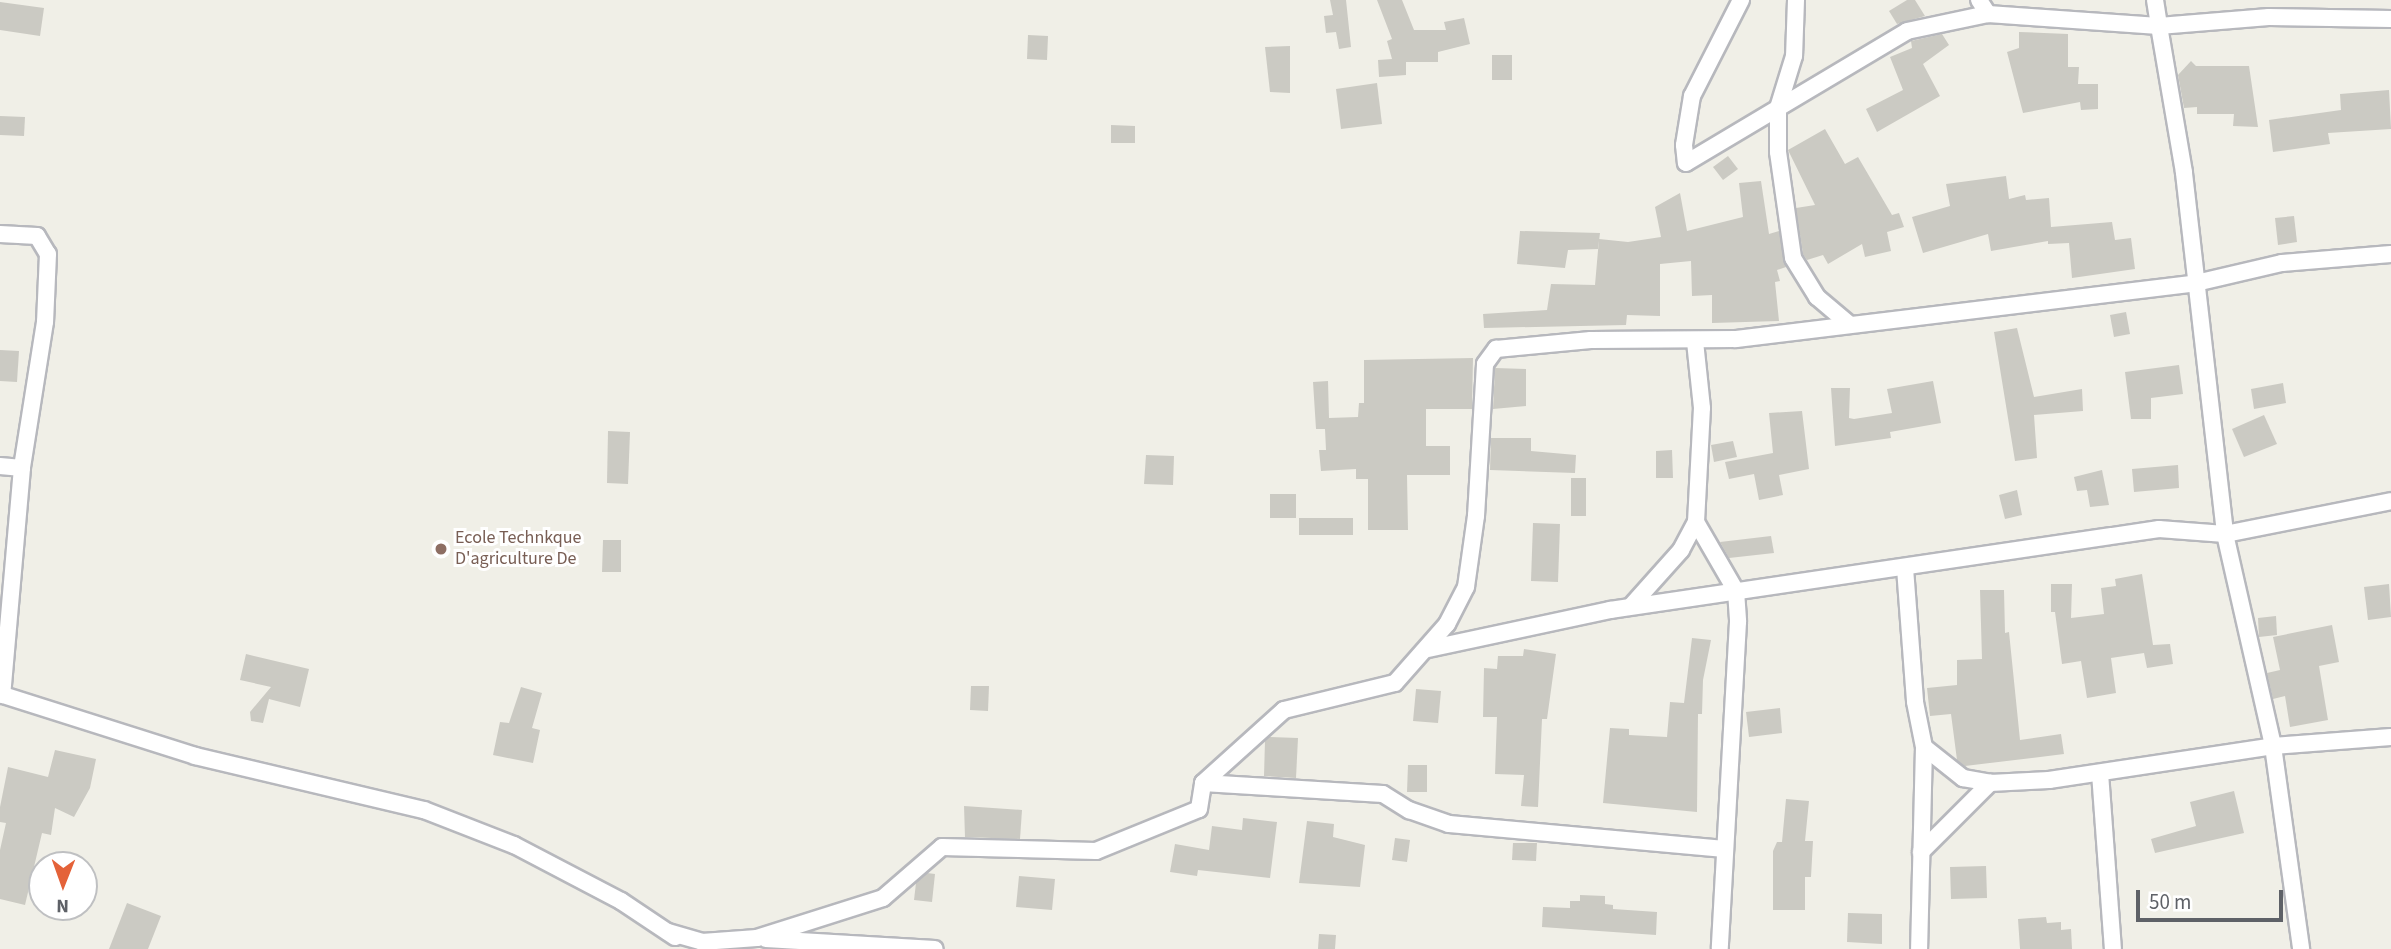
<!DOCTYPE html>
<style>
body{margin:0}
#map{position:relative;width:2391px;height:949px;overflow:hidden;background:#f0efe7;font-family:"Source Sans 3",sans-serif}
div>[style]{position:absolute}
.building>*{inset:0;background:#cbcac3}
.roads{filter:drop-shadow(2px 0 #b7b8bd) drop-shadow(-2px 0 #b7b8bd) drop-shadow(0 2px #b7b8bd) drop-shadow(0 -2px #b7b8bd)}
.minor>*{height:16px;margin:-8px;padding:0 8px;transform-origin:8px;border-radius:8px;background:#fff}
.dots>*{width:19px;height:19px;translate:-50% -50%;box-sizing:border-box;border:4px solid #fff;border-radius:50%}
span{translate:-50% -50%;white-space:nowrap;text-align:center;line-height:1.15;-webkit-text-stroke:6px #fff;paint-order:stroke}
.education-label{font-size:18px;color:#785e54}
.left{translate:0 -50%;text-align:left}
.north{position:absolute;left:28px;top:851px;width:70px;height:70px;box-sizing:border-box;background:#fff;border:2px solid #bfc0c2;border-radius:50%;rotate:181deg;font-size:19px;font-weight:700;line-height:28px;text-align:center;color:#5e6167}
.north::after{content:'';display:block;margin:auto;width:24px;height:32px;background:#e46239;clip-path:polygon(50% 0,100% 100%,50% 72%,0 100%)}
.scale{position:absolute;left:2136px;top:890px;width:147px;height:32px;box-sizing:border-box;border:4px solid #5e6167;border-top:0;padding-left:9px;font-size:21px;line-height:24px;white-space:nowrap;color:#5e6167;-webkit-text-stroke:5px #fff;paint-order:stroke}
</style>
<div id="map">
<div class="building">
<i style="clip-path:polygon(1330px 0,1346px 0,1351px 47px,1339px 49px,1336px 32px,1326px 33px,1324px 16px,1333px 15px)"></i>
<i style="clip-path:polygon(1377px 0,1402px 0,1414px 30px,1446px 30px,1444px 22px,1464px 18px,1470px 44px,1438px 52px,1438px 62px,1406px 62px,1406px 75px,1379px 77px,1378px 60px,1392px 59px,1387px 41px,1392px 39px)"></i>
<i style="clip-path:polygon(1907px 0,1915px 0,1925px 16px,1897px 24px,1889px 11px)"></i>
<i style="clip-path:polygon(0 2px,44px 8px,40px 36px,0 30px)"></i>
<i style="clip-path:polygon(2019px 32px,2068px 34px,2068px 67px,2079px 67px,2078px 84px,2098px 84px,2098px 109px,2081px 110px,2080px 102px,2023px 113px,2007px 52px,2019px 48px)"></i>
<i style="clip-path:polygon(1942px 34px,1949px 45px,1923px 64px,1940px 96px,1877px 132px,1866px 109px,1903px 90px,1890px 57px,1912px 48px,1911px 41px)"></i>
<i style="clip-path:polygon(1028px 35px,1048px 36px,1047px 60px,1027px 59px)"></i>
<i style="clip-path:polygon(1290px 46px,1290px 93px,1270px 92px,1265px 47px)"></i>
<i style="clip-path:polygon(1492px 55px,1512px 55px,1512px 80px,1492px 80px)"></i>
<i style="clip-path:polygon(2191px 61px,2196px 66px,2249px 66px,2258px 127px,2233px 126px,2234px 114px,2197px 114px,2197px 107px,2184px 108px,2178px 75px)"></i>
<i style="clip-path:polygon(1377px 83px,1382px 124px,1341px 129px,1336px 89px)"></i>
<i style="clip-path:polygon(2389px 90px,2391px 129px,2328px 133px,2330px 144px,2273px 152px,2269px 120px,2341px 110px,2340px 94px)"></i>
<i style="clip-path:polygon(0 116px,25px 117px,24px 136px,0 135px)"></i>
<i style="clip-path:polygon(1111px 125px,1135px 126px,1135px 143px,1111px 143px)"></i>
<i style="clip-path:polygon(1825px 129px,1845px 164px,1858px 157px,1892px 215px,1899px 213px,1904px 227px,1887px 232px,1891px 251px,1865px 257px,1862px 244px,1828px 264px,1823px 255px,1807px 260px,1803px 254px,1796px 208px,1815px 205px,1788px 150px)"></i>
<i style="clip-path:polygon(1728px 156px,1738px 169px,1723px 180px,1713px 167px)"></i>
<i style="clip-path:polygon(2006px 176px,2009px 199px,2025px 195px,2026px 200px,2049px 198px,2051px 227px,2112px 222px,2115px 240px,2131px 238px,2135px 269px,2072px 278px,2069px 243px,2048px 244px,2048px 241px,1991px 251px,1988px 234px,1923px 253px,1912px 217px,1950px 206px,1946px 184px)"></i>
<i style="clip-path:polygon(1761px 181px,1769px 234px,1779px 231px,1786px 267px,1777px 270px,1780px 281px,1775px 282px,1779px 321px,1712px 323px,1712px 295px,1692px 296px,1691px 261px,1660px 264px,1660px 316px,1627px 315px,1626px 325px,1484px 328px,1483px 314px,1547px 310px,1551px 284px,1595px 285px,1599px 239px,1628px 242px,1661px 237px,1655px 207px,1680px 193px,1687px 231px,1743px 217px,1739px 183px)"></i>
<i style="clip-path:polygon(2294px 216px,2297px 242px,2278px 245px,2275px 218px)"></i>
<i style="clip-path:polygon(1520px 231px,1600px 233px,1598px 249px,1568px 250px,1565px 268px,1517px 264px)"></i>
<i style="clip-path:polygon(2126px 312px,2130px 334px,2114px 337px,2110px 315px)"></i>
<i style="clip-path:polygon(2017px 328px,2034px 397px,2082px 389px,2083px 411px,2034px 415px,2037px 458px,2015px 461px,1994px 332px)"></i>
<i style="clip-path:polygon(0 350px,19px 351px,17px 382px,0 381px)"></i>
<i style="clip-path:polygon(1473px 358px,1472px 409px,1426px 409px,1426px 446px,1450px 446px,1450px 475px,1407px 475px,1408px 530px,1368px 530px,1368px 479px,1356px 479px,1356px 469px,1321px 471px,1319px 450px,1326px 450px,1325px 429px,1316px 429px,1313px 382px,1328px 381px,1329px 418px,1358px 417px,1359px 403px,1364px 403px,1364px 360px)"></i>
<i style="clip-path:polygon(2179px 365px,2183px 394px,2151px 398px,2151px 419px,2131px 419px,2125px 372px)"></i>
<i style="clip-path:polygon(1495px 368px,1526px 369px,1526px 406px,1493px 409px)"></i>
<i style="clip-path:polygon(1933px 381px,1941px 423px,1890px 432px,1891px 438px,1835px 446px,1831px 388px,1850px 388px,1849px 418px,1854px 419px,1892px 413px,1887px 389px)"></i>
<i style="clip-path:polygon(2283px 383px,2286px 403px,2254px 409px,2251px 389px)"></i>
<i style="clip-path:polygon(1802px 411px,1809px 469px,1779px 475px,1783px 495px,1759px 500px,1754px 474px,1729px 479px,1725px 462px,1773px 453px,1769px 413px)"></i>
<i style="clip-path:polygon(2264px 415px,2277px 444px,2244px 457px,2232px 429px)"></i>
<i style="clip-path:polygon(608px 431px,630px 432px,628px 484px,607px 483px)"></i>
<i style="clip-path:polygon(1491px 438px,1531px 438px,1531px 451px,1576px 455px,1575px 473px,1490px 470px)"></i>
<i style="clip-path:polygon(1733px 441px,1737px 457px,1714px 462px,1711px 445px)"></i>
<i style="clip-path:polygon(1672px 450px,1673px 478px,1656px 478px,1656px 451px)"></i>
<i style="clip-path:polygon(1146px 455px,1174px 456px,1173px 485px,1144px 484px)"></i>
<i style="clip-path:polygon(2178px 465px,2179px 488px,2134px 492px,2132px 469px)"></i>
<i style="clip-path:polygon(2102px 470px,2109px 505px,2090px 507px,2087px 490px,2077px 491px,2074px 477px)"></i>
<i style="clip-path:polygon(1571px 478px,1586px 478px,1586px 516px,1571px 516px)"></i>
<i style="clip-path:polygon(2017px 490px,2022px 515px,2005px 519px,1999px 495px)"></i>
<i style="clip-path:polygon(1270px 494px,1296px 494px,1296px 518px,1270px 518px)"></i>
<i style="clip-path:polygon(1299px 518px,1353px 518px,1353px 535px,1299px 535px)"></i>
<i style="clip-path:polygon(1533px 523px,1560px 524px,1558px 582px,1531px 581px)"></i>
<i style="clip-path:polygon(1771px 536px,1774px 553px,1729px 558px,1720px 542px)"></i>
<i style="clip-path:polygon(603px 540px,621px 540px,621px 572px,602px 572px)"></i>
<i style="clip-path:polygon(2142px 574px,2153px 645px,2170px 644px,2173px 664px,2147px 668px,2144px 653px,2111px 658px,2116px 693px,2087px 698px,2081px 661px,2062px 664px,2055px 612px,2051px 612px,2051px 584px,2072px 584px,2071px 618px,2104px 614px,2101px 588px,2116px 586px,2115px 579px)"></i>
<i style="clip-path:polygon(2389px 584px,2391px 617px,2368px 620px,2364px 587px)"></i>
<i style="clip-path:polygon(1980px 590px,2004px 590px,2005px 633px,2009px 632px,2020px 740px,2061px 734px,2064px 754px,1965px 766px,1957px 760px,1951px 714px,1930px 716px,1927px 688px,1957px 685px,1957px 660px,1982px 659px)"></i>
<i style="clip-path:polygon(2276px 616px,2277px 635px,2259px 637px,2258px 618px)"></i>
<i style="clip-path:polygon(2332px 625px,2339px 662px,2319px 666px,2328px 720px,2290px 727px,2285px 696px,2273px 699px,2267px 673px,2280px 670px,2273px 637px)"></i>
<i style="clip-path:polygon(1692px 638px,1711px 640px,1703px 680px,1702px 714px,1698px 714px,1697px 812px,1603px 803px,1610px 728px,1629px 729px,1629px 735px,1667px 737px,1670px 702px,1684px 703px)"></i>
<i style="clip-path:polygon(1524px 649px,1556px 654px,1547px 719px,1542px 719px,1538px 807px,1521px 806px,1524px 775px,1495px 774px,1497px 717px,1483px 717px,1484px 668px,1497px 669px,1498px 656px,1523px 656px)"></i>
<i style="clip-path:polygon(246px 654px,309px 669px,300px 707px,269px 699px,263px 723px,251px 721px,250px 712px,271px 687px,240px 680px)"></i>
<i style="clip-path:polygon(971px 686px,989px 686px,988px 711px,970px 710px)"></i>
<i style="clip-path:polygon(521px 687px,542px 693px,532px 728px,540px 730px,533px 763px,493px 755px,500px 722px,509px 723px)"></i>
<i style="clip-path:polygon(1416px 689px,1441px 691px,1438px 723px,1413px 721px)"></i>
<i style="clip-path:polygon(1780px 708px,1782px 733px,1749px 737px,1746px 712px)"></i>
<i style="clip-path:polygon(1269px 737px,1298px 738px,1296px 778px,1264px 776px,1265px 741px)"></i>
<i style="clip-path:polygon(55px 750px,96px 759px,90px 788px,74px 817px,55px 808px,51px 835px,42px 833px,25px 905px,0 899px,0 850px,6px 823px,0 822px,0 807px,8px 767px,48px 777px)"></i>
<i style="clip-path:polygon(1408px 765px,1427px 765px,1427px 792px,1407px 792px)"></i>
<i style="clip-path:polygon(2234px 791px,2244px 833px,2155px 853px,2151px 839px,2196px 826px,2190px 802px)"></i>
<i style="clip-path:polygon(1786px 799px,1809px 801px,1805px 841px,1813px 841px,1811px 877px,1805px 877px,1805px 910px,1773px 910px,1773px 851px,1777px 842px,1782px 842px)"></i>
<i style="clip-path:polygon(964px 806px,1022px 810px,1020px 839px,965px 837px)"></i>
<i style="clip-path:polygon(1243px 818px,1277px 822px,1270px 878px,1198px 870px,1197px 876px,1170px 872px,1175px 844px,1209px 850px,1212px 826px,1242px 830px)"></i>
<i style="clip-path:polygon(1307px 821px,1334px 824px,1333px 837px,1365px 845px,1360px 887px,1299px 883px)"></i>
<i style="clip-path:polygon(1395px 838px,1410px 840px,1407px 862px,1392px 860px)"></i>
<i style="clip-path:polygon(1513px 843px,1537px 843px,1536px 861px,1512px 860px)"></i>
<i style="clip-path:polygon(1986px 866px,1987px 898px,1951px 899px,1950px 867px)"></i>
<i style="clip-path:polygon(927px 873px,935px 874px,932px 902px,914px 900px,916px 883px)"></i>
<i style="clip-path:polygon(1019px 876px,1055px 879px,1052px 910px,1016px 907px)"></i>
<i style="clip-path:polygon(1580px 895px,1605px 896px,1605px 904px,1613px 905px,1613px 909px,1657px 912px,1656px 935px,1542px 927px,1543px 907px,1570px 908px,1570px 901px,1580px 901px)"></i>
<i style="clip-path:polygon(127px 903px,161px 916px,148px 949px,109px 949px)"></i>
<i style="clip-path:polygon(1848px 913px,1882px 914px,1882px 944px,1847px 942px)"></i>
<i style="clip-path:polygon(2046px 917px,2047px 923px,2061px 922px,2061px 930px,2071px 929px,2072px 949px,2020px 949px,2018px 919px)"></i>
<i style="clip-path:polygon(1319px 934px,1336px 935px,1335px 949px,1318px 949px)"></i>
</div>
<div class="roads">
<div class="minor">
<i style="left:1741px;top:0;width:108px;rotate:117deg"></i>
<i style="left:1692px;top:96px;width:50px;rotate:99.3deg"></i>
<i style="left:1684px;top:145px;width:18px;rotate:84deg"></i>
<i style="left:1686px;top:163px;width:257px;rotate:-30.8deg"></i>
<i style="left:1907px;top:31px;width:83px;rotate:-11.9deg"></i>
<i style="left:1796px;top:0;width:56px;rotate:92deg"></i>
<i style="left:1794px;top:56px;width:54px;rotate:107.1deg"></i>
<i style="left:1778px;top:108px;width:44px;rotate:90deg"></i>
<i style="left:1778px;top:152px;width:107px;rotate:81.9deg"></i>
<i style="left:1793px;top:258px;width:46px;rotate:58.4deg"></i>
<i style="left:1817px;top:297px;width:42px;rotate:40.2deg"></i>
<i style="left:1979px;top:0;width:17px;rotate:57deg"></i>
<i style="left:1988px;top:14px;width:171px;rotate:4deg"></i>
<i style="left:2159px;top:26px;width:149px;rotate:80.3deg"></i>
<i style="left:2184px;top:173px;width:363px;rotate:83.5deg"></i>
<i style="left:2225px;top:534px;width:217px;rotate:77.2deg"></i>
<i style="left:2273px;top:746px;width:205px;rotate:82.1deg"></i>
<i style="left:2155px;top:0;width:26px;rotate:81deg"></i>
<i style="left:2159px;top:26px;width:110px;rotate:-4.7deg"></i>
<i style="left:2269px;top:17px;width:122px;rotate:0.9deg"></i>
<i style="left:0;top:234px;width:37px;rotate:3deg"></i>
<i style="left:37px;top:236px;width:21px;rotate:59deg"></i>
<i style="left:48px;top:254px;width:68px;rotate:92.5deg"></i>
<i style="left:45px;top:322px;width:148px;rotate:99deg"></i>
<i style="left:22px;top:468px;width:228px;rotate:95deg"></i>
<i style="left:0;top:466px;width:22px;rotate:5deg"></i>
<i style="left:1696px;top:522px;width:80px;rotate:59.9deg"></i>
<i style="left:1736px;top:591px;width:31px;rotate:86deg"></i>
<i style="left:1738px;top:622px;width:327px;rotate:93.2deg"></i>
<i style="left:1905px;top:568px;width:134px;rotate:85.7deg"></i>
<i style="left:1915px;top:702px;width:46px;rotate:78.7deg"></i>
<i style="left:1924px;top:747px;width:202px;rotate:91.4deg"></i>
<i style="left:1631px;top:606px;width:75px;rotate:-48.2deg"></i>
<i style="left:1681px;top:550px;width:32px;rotate:-62deg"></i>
<i style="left:1696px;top:522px;width:114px;rotate:-87deg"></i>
<i style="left:1702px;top:408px;width:67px;rotate:-96deg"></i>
<i style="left:1428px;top:649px;width:186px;rotate:-12.1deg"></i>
<i style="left:1610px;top:610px;width:555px;rotate:-8.39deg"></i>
<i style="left:2159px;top:529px;width:66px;rotate:4.3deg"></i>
<i style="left:2225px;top:534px;width:169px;rotate:-11.2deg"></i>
<i style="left:0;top:694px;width:205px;rotate:17.6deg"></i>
<i style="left:195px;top:756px;width:235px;rotate:13.3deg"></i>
<i style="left:424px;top:810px;width:97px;rotate:21.3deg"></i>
<i style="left:514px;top:845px;width:121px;rotate:27.6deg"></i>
<i style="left:621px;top:901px;width:65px;rotate:33.7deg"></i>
<i style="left:1924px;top:747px;width:50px;rotate:38.5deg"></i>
<i style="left:1963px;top:778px;width:27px;rotate:10deg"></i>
<i style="left:1990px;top:783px;width:59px;rotate:-2.9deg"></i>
<i style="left:2049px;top:780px;width:227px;rotate:-8.6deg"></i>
<i style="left:2273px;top:746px;width:118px;rotate:-4.4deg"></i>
<i style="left:2100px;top:773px;width:176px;rotate:85.8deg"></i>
<i style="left:1203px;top:783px;width:180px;rotate:3.5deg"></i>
<i style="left:1383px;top:794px;width:31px;rotate:32deg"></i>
<i style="left:1409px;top:810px;width:42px;rotate:19.3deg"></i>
<i style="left:1449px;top:824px;width:277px;rotate:5.2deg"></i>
<i style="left:1921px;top:852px;width:98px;rotate:-45deg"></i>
<i style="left:668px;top:932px;width:35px;rotate:16deg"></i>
<i style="left:702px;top:942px;width:55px;rotate:-4.2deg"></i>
<i style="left:757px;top:938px;width:132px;rotate:-17.6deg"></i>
<i style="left:883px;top:898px;width:78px;rotate:-40.8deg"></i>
<i style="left:942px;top:847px;width:154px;rotate:1.5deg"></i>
<i style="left:1096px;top:851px;width:111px;rotate:-22.2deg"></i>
<i style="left:1199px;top:809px;width:26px;rotate:-81deg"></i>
<i style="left:1203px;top:783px;width:109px;rotate:-42deg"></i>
<i style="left:1284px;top:710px;width:114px;rotate:-13.7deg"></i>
<i style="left:1395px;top:683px;width:79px;rotate:-48.6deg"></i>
<i style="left:1447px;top:624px;width:42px;rotate:-62.8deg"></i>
<i style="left:1466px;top:587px;width:72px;rotate:-82deg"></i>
<i style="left:1476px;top:516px;width:152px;rotate:-86.6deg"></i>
<i style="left:1485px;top:364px;width:19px;rotate:-54deg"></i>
<i style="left:1496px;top:349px;width:95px;rotate:-5.4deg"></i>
<i style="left:1591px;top:340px;width:145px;rotate:-0.4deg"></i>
<i style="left:1736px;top:339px;width:463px;rotate:-6.9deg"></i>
<i style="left:2196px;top:283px;width:88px;rotate:-13.1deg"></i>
<i style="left:2282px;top:263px;width:109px;rotate:-4.7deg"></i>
<i style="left:766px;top:939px;width:169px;rotate:3.4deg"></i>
</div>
</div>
<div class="dots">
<i style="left:441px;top:549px;background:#8d6e63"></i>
</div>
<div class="education-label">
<span class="left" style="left:455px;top:549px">Ecole Technkque<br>D'agriculture De</span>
</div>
<div class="north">N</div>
<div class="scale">50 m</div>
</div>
